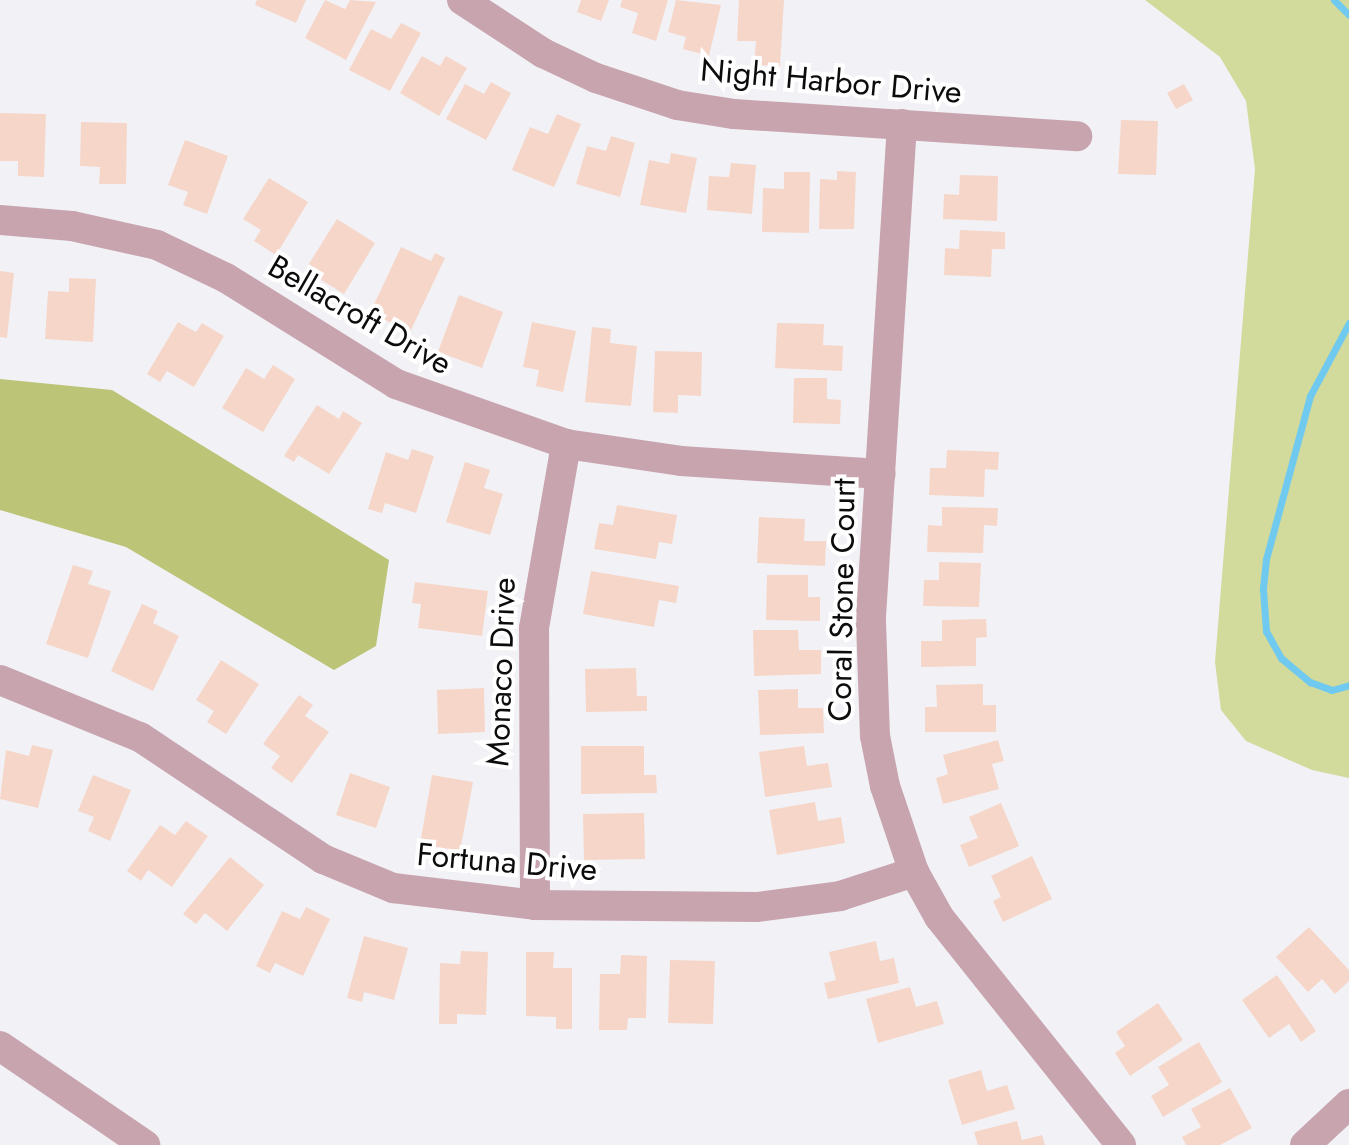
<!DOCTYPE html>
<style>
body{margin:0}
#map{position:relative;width:1349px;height:1145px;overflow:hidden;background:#f2f2f6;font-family:Jost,sans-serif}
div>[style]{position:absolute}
.green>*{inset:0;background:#d2da9c}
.forest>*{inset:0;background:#bcc477}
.stream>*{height:7px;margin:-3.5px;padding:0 3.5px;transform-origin:3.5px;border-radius:3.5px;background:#70caef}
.building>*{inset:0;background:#f6d6c9}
.minor>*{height:30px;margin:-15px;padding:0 15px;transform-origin:15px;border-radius:15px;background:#c8a4af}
span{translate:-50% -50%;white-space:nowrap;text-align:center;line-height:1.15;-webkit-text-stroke:8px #fff;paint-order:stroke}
.street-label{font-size:32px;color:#0c0c0d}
</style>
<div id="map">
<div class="green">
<i style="clip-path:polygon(1145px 0,1349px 0,1349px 778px,1312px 770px,1246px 741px,1221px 710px,1215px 662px,1255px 169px,1246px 101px,1220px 57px)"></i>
</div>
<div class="forest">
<i style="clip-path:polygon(0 379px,112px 390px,389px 560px,376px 646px,334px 670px,126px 547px,0 510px)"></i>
</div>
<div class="stream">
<i style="left:1334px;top:0;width:21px;rotate:45deg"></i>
<i style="left:1349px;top:323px;width:83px;rotate:118.1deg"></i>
<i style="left:1310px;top:396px;width:169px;rotate:105.1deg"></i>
<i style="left:1266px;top:559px;width:30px;rotate:96deg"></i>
<i style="left:1263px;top:589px;width:42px;rotate:85.9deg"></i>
<i style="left:1266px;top:631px;width:31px;rotate:61deg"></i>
<i style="left:1281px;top:658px;width:38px;rotate:40deg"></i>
<i style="left:1310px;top:682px;width:23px;rotate:20deg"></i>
<i style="left:1332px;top:690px;width:18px;rotate:-16deg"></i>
</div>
<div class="building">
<i style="clip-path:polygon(257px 0,306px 0,296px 23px,255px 5px)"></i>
<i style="clip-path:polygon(325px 0,345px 9px,350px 0,376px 2px,346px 60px,305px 38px)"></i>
<i style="clip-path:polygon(581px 0,609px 0,601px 21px,577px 12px)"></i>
<i style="clip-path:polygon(622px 0,668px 0,656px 41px,632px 33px,638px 13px,620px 7px)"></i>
<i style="clip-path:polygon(676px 0,721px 5px,709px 56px,683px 49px,686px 37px,668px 32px)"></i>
<i style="clip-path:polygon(739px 0,784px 0,780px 66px,754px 65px,756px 41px,737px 41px)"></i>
<i style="clip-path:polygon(401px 23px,421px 33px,390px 91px,349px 70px,371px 29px,391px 39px)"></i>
<i style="clip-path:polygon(422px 56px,440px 66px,446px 56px,467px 68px,439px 116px,400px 93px)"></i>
<i style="clip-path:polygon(491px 82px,511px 93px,486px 140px,446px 119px,465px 84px,484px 94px)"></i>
<i style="clip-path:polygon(1184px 84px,1193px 100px,1176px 109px,1167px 93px)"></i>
<i style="clip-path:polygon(0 113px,46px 114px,44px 177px,18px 176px,18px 161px,0 161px)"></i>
<i style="clip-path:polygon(557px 114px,581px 124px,554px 187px,512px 170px,530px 127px,548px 134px)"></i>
<i style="clip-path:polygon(1121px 120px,1158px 121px,1156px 175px,1118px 174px)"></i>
<i style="clip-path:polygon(81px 122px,127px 123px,126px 184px,99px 184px,100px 167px,80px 166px)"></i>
<i style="clip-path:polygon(611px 136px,635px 143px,620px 197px,576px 184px,587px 146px,606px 151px)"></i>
<i style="clip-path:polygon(185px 140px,228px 156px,207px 214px,183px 205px,188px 192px,168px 185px)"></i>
<i style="clip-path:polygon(671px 153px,697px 158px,686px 213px,640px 205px,649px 160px,669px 164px)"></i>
<i style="clip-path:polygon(731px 163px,756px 165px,752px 214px,707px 210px,709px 176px,729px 177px)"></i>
<i style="clip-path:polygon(837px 171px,856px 172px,854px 229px,819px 229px,820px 179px,837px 180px)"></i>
<i style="clip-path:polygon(784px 172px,810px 172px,809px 233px,762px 232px,763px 188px,784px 189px)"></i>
<i style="clip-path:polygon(960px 175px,998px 176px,997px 221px,943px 219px,944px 194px,959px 195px)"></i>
<i style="clip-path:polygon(269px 178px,308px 202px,276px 255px,254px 241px,261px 230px,243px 219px)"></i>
<i style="clip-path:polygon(337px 219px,375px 243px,344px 294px,305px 270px)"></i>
<i style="clip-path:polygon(960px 230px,1005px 232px,1005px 249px,992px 249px,991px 277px,944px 275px,945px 248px,959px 249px)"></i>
<i style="clip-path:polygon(401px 247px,431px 261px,435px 253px,445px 258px,410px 332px,370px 313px)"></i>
<i style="clip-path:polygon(0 271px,14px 273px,7px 338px,0 337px)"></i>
<i style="clip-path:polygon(69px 278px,96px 279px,93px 342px,45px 339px,48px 291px,69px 292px)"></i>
<i style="clip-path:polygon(459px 295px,503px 312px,482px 368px,438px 352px)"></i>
<i style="clip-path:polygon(178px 322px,196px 332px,202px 323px,224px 336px,194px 387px,167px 371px,160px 382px,147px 374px)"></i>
<i style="clip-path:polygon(532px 322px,576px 331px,563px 392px,536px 386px,539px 370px,523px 367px)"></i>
<i style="clip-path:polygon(777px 323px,824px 324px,823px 345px,843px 346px,842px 371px,775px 368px)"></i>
<i style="clip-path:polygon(592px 327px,611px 329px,610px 343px,637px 346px,631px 406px,585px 402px)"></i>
<i style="clip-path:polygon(655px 351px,702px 352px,701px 396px,678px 395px,678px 413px,653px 412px)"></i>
<i style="clip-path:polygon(273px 365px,295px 379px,263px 432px,222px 408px,246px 368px,264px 379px)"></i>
<i style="clip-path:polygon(794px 378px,827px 378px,827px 399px,841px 400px,840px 424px,793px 423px)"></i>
<i style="clip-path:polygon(317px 405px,339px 419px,343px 411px,362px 423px,329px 474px,298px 455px,294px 462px,284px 456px)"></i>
<i style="clip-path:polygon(412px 449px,434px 456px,416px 513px,385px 503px,382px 513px,368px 509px,386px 452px,408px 460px)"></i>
<i style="clip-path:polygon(947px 450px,999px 452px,998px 470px,985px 469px,984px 497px,929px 495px,930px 468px,946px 468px)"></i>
<i style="clip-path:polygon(465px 462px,490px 470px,484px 488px,503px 494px,490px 535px,446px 522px)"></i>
<i style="clip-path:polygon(617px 505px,677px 515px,672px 544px,659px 542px,656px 559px,594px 549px,599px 523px,613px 525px)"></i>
<i style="clip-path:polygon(942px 507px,998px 508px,997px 526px,984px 525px,983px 553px,927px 552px,928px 525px,942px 526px)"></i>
<i style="clip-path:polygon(759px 517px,805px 519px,804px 541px,826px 541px,825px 566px,757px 563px)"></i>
<i style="clip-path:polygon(939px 562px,981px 563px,979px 607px,923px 606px,924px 580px,939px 580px)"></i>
<i style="clip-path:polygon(73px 565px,93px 571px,88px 584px,111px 591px,88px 658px,46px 644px)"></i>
<i style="clip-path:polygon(591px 571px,679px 586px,676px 603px,659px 600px,654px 627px,583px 614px)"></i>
<i style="clip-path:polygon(767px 575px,808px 575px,808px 597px,820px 597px,820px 621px,766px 620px)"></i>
<i style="clip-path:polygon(415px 582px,488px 591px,482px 636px,418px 628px,421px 604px,412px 603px)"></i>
<i style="clip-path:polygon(142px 604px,158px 611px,153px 623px,179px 636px,153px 691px,111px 671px)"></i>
<i style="clip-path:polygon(986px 619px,987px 637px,976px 638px,976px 666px,921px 667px,921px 641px,942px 641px,942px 620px)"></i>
<i style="clip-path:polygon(753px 630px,798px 630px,799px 650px,821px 650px,821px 674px,754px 676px)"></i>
<i style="clip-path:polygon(221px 660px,259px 684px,226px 734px,207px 722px,214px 711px,196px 700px)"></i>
<i style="clip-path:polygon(636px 668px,637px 696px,647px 696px,647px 711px,586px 712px,585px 669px)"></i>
<i style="clip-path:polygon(983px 684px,983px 705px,996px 705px,996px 732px,925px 732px,925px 707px,937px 707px,936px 685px)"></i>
<i style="clip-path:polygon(484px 688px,485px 732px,438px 734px,437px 690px)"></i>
<i style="clip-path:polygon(798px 689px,798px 708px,823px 708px,824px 733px,760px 735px,758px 690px)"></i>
<i style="clip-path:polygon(299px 695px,313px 705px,305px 716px,329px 732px,292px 783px,271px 768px,280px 756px,263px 744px)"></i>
<i style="clip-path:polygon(998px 740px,1004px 761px,992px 764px,999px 789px,943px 804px,936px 778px,948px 774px,943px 755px)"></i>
<i style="clip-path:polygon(32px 745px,53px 750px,38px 808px,0 799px,6px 750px,29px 756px)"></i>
<i style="clip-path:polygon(581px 746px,644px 746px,644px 775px,656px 775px,657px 793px,581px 794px)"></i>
<i style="clip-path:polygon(804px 746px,807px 766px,828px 763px,832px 787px,765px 797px,759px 752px)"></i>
<i style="clip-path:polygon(350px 773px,390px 787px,376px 828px,336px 815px)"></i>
<i style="clip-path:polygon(93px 775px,131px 790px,110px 841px,88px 831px,94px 817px,78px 811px)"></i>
<i style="clip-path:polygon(432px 775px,473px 782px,460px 851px,420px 844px)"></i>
<i style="clip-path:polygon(815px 802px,818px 821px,841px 817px,845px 843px,777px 855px,769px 810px)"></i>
<i style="clip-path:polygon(1001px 803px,1019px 846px,969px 867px,960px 845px,978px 838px,969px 817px)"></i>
<i style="clip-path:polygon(644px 813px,645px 859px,584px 860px,583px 814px)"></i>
<i style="clip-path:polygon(186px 821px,208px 836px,172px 887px,148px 870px,141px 881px,127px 871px,160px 825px,175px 835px)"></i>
<i style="clip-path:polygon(1032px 856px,1052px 899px,1003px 922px,993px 901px,1001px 897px,991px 876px)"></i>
<i style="clip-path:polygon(230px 857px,264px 885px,227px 931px,205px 913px,196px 924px,183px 914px)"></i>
<i style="clip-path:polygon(306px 907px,330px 919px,303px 976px,275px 963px,270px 973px,256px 966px,282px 911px,300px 919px)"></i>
<i style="clip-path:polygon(1309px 927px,1349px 970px,1349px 981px,1335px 994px,1322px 979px,1308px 992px,1276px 957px)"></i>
<i style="clip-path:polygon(364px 936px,408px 948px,394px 1000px,364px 992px,362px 1002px,347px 998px)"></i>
<i style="clip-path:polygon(876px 941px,880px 961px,894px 958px,899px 983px,828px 999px,824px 983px,836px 980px,829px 952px)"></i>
<i style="clip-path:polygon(461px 951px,488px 952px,486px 1015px,457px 1014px,457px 1024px,439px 1024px,440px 963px,460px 964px)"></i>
<i style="clip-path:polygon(526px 952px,554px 952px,553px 968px,572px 968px,572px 1029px,556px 1029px,556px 1017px,526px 1016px)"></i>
<i style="clip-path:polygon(621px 955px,647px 956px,646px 1018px,628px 1018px,627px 1030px,599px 1030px,600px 974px,620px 974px)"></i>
<i style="clip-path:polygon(670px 960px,715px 961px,713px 1024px,668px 1023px)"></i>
<i style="clip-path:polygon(1277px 975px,1316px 1031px,1301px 1042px,1289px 1024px,1269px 1038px,1242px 1000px)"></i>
<i style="clip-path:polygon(910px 987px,916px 1007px,937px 1001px,944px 1024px,878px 1043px,866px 999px)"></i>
<i style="clip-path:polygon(1158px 1003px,1183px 1040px,1130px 1076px,1115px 1053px,1125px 1046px,1116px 1032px)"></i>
<i style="clip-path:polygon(1199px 1042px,1222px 1082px,1163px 1117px,1151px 1096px,1169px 1085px,1158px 1067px)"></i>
<i style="clip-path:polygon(981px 1070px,987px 1091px,1007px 1085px,1015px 1109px,962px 1125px,948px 1080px)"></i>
<i style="clip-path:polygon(1230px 1088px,1252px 1128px,1220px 1145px,1186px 1145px,1182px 1137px,1201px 1127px,1191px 1109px)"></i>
<i style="clip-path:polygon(1017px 1121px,1022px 1140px,1042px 1135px,1045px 1145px,978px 1145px,974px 1132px)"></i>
</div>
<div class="minor">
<i style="left:462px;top:0;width:97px;rotate:33.2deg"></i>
<i style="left:543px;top:53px;width:59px;rotate:25.3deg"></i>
<i style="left:596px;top:78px;width:85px;rotate:18.4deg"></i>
<i style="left:677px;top:105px;width:58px;rotate:9deg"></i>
<i style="left:734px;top:114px;width:344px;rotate:3.7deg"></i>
<i style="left:902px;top:124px;width:499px;rotate:93.6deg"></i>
<i style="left:871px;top:622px;width:114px;rotate:88deg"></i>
<i style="left:875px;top:736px;width:51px;rotate:78.7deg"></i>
<i style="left:885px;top:786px;width:91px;rotate:71.4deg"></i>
<i style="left:914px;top:872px;width:51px;rotate:60.9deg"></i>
<i style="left:939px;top:917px;width:292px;rotate:51.4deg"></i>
<i style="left:0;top:220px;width:72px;rotate:4.8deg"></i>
<i style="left:72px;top:226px;width:87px;rotate:12.6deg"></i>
<i style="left:157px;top:245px;width:76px;rotate:25.6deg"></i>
<i style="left:226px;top:278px;width:200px;rotate:31.9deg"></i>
<i style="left:396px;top:384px;width:180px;rotate:19.4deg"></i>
<i style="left:566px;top:444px;width:116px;rotate:8.4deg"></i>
<i style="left:681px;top:461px;width:200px;rotate:3.7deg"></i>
<i style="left:0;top:680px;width:151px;rotate:22.2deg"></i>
<i style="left:140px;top:737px;width:220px;rotate:33.7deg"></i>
<i style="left:323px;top:859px;width:76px;rotate:22.5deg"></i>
<i style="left:393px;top:888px;width:143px;rotate:6.8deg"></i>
<i style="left:535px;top:905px;width:222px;rotate:0.5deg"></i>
<i style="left:757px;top:907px;width:84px;rotate:-7.5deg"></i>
<i style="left:840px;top:896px;width:78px;rotate:-18deg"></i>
<i style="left:535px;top:905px;width:277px;rotate:-90.2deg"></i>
<i style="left:534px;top:628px;width:187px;rotate:-80.1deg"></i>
<i style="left:0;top:1046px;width:176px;rotate:34.3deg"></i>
<i style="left:1305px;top:1145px;width:60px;rotate:-43deg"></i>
</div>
<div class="street-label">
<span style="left:831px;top:81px;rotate:5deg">Night Harbor Drive</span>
<span style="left:360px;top:315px;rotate:30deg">Bellacroft Drive</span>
<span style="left:842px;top:600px;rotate:-89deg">Coral Stone Court</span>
<span style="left:501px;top:672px;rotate:-88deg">Monaco Drive</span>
<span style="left:507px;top:862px;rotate:5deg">Fortuna Drive</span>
</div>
</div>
